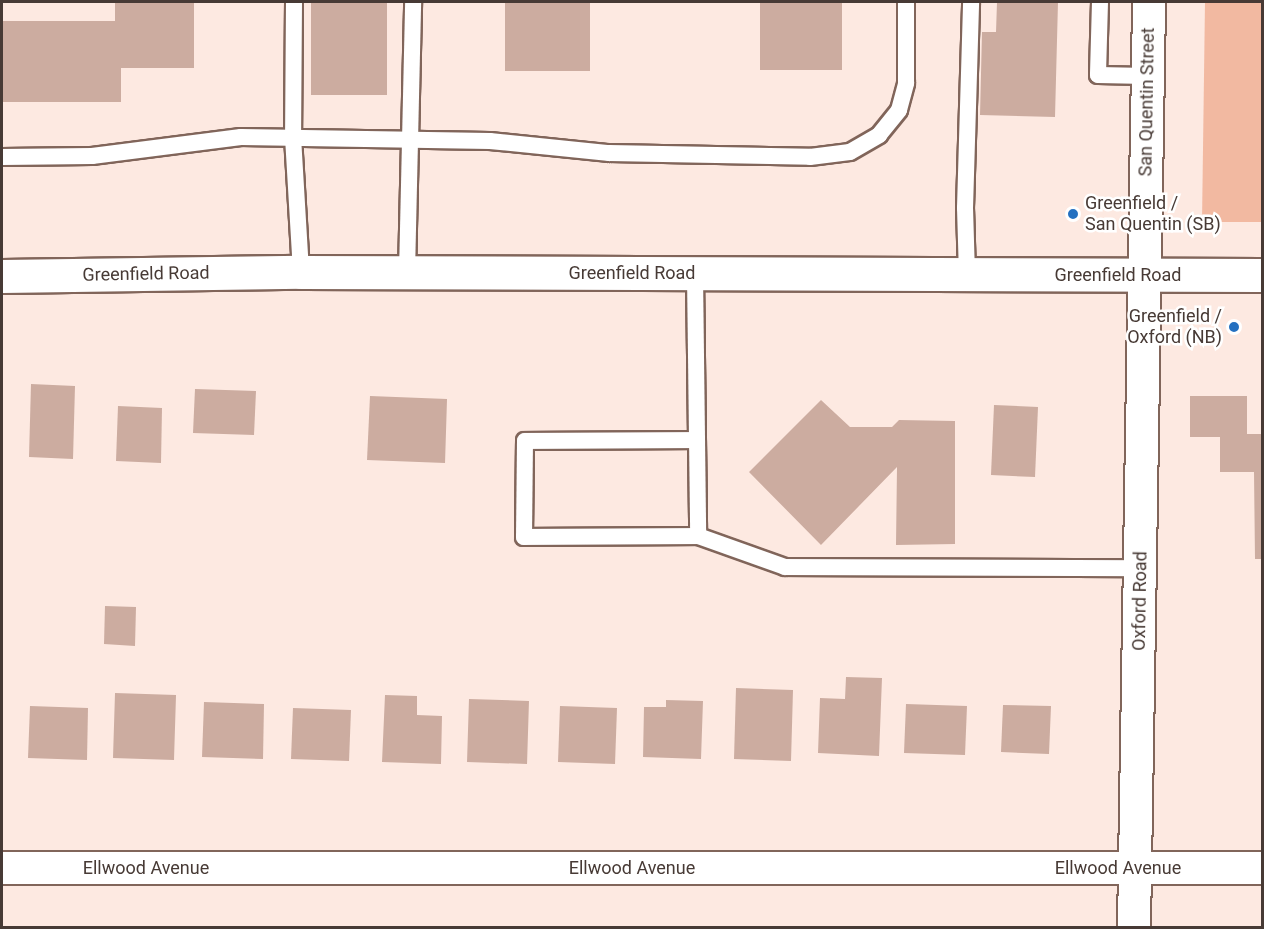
<!DOCTYPE html>
<style>
body{margin:0}
#map{position:relative;width:1264px;height:929px;overflow:hidden;background:#fde9e1;font-family:Roboto,sans-serif}
div>[style]{position:absolute}
.green>*{inset:0;background:#f2b9a1}
.building>*{inset:0;background:#ccaca0}
.roads{filter:drop-shadow(2px 0 #81655a) drop-shadow(-2px 0 #81655a) drop-shadow(0 2px #81655a) drop-shadow(0 -2px #81655a)}
.service>*{height:16px;margin:-8px;padding:0 8px;transform-origin:8px;border-radius:8px;background:#fff}
.minor>*{height:32px;margin:-16px;padding:0 16px;transform-origin:16px;border-radius:16px;background:#fff}
.secondary>*{height:33px;margin:-16.5px;padding:0 16.5px;transform-origin:16.5px;border-radius:16.5px;background:#fff}
.dots>*{width:16px;height:16px;translate:-50% -50%;box-sizing:border-box;border:3px solid #fff;border-radius:50%}
span{translate:-50% -50%;white-space:nowrap;text-align:center;line-height:1.15;-webkit-text-stroke:5px #fff;paint-order:stroke}
.street-label{font-size:18px;color:#473a35}
.poi-label{font-size:18px;color:#473a35}
.left{translate:0 -50%;text-align:left}
.right{translate:-100% -50%;text-align:right}
.frame{position:absolute;inset:0;border:3px solid #473a35;pointer-events:none}
</style>
<div id="map">
<div class="green">
<i style="clip-path:polygon(1205px 2px,1262px 2px,1262px 222px,1202px 222px)"></i>
</div>
<div class="building">
<i style="clip-path:polygon(115px 2px,194px 2px,194px 68px,121px 68px,121px 102px,2px 102px,2px 21px,115px 21px)"></i>
<i style="clip-path:polygon(311px 2px,387px 2px,387px 95px,311px 95px)"></i>
<i style="clip-path:polygon(505px 2px,590px 2px,590px 71px,505px 71px)"></i>
<i style="clip-path:polygon(760px 2px,842px 2px,842px 70px,760px 70px)"></i>
<i style="clip-path:polygon(997px 2px,1058px 2px,1055px 117px,980px 115px,982px 32px,996px 32px)"></i>
<i style="clip-path:polygon(31px 384px,75px 386px,73px 459px,29px 457px)"></i>
<i style="clip-path:polygon(195px 389px,256px 391px,254px 435px,193px 433px)"></i>
<i style="clip-path:polygon(370px 396px,447px 399px,445px 463px,367px 460px)"></i>
<i style="clip-path:polygon(1190px 396px,1247px 396px,1247px 434px,1262px 434px,1262px 559px,1255px 559px,1254px 472px,1220px 472px,1220px 437px,1190px 437px)"></i>
<i style="clip-path:polygon(821px 400px,850px 427px,892px 427px,899px 420px,955px 421px,955px 544px,896px 545px,897px 467px,821px 545px,749px 472px)"></i>
<i style="clip-path:polygon(994px 405px,1038px 407px,1035px 477px,991px 475px)"></i>
<i style="clip-path:polygon(118px 406px,162px 408px,161px 463px,116px 461px)"></i>
<i style="clip-path:polygon(105px 606px,136px 607px,135px 646px,104px 644px)"></i>
<i style="clip-path:polygon(846px 677px,882px 678px,879px 756px,818px 753px,820px 698px,845px 699px)"></i>
<i style="clip-path:polygon(736px 688px,793px 690px,791px 761px,734px 759px)"></i>
<i style="clip-path:polygon(115px 693px,176px 695px,174px 760px,113px 758px)"></i>
<i style="clip-path:polygon(385px 695px,417px 696px,417px 715px,442px 716px,441px 764px,382px 762px)"></i>
<i style="clip-path:polygon(469px 699px,529px 701px,527px 764px,467px 762px)"></i>
<i style="clip-path:polygon(666px 700px,703px 701px,701px 759px,643px 757px,644px 707px,666px 707px)"></i>
<i style="clip-path:polygon(204px 702px,264px 704px,263px 759px,202px 757px)"></i>
<i style="clip-path:polygon(906px 704px,967px 706px,965px 755px,904px 753px)"></i>
<i style="clip-path:polygon(1003px 705px,1051px 706px,1049px 754px,1001px 752px)"></i>
<i style="clip-path:polygon(30px 706px,88px 708px,87px 760px,28px 758px)"></i>
<i style="clip-path:polygon(560px 706px,617px 708px,615px 764px,558px 762px)"></i>
<i style="clip-path:polygon(293px 708px,351px 710px,349px 761px,291px 759px)"></i>
</div>
<div class="roads">
<div class="service">
<i style="left:294px;top:2px;width:135px;rotate:90.4deg"></i>
<i style="left:293px;top:137px;width:135px;rotate:86.6deg"></i>
<i style="left:1100px;top:2px;width:73px;rotate:91.6deg"></i>
<i style="left:1098px;top:75px;width:49px;rotate:1.2deg"></i>
<i style="left:2px;top:157px;width:90px;rotate:-0.6deg"></i>
<i style="left:92px;top:156px;width:150px;rotate:-7.3deg"></i>
<i style="left:241px;top:137px;width:249px;rotate:0.9deg"></i>
<i style="left:490px;top:141px;width:120px;rotate:5.8deg"></i>
<i style="left:609px;top:153px;width:201px;rotate:1.1deg"></i>
<i style="left:810px;top:157px;width:40px;rotate:-7.1deg"></i>
<i style="left:850px;top:152px;width:34px;rotate:-30deg"></i>
<i style="left:879px;top:135px;width:32px;rotate:-51deg"></i>
<i style="left:899px;top:110px;width:28px;rotate:-75deg"></i>
<i style="left:906px;top:83px;width:81px;rotate:-90deg"></i>
<i style="left:407px;top:273px;width:271px;rotate:-88.7deg"></i>
<i style="left:695px;top:274px;width:262px;rotate:89.3deg"></i>
<i style="left:698px;top:536px;width:92px;rotate:19.6deg"></i>
<i style="left:785px;top:567px;width:355px;rotate:0.2deg"></i>
<i style="left:967px;top:275px;width:67px;rotate:-91.7deg"></i>
<i style="left:965px;top:208px;width:206px;rotate:-88.3deg"></i>
<i style="left:697px;top:440px;width:172px;rotate:179.7deg"></i>
<i style="left:525px;top:441px;width:96px;rotate:90.6deg"></i>
<i style="left:524px;top:537px;width:174px;rotate:-0.3deg"></i>
</div>
<div class="minor">
<i style="left:2px;top:868px;width:1260px"></i>
<i style="left:1134px;top:928px;width:926px;rotate:-89.07deg"></i>
</div>
<div class="secondary">
<i style="left:2px;top:276px;width:299px;rotate:-0.8deg"></i>
<i style="left:301px;top:272px;width:961px;rotate:0.18deg"></i>
</div>
</div>
<div class="dots">
<i style="left:1073px;top:214px;background:#2470c0"></i>
<i style="left:1234px;top:327px;background:#2470c0"></i>
</div>
<div class="street-label">
<span style="left:1147px;top:102px;rotate:-89deg">San Quentin Street</span>
<span style="left:632px;top:273px">Greenfield Road</span>
<span style="left:146px;top:274px;rotate:-1deg">Greenfield Road</span>
<span style="left:1118px;top:275px">Greenfield Road</span>
<span style="left:1140px;top:601px;rotate:-89deg">Oxford Road</span>
<span style="left:146px;top:868px">Ellwood Avenue</span>
<span style="left:632px;top:868px">Ellwood Avenue</span>
<span style="left:1118px;top:868px">Ellwood Avenue</span>
</div>
<div class="poi-label">
<span class="left" style="left:1085px;top:214px">Greenfield /<br>San Quentin (SB)</span>
<span class="right" style="left:1222px;top:327px">Greenfield /<br>Oxford (NB)</span>
</div>
<div class="frame"></div>
</div>
